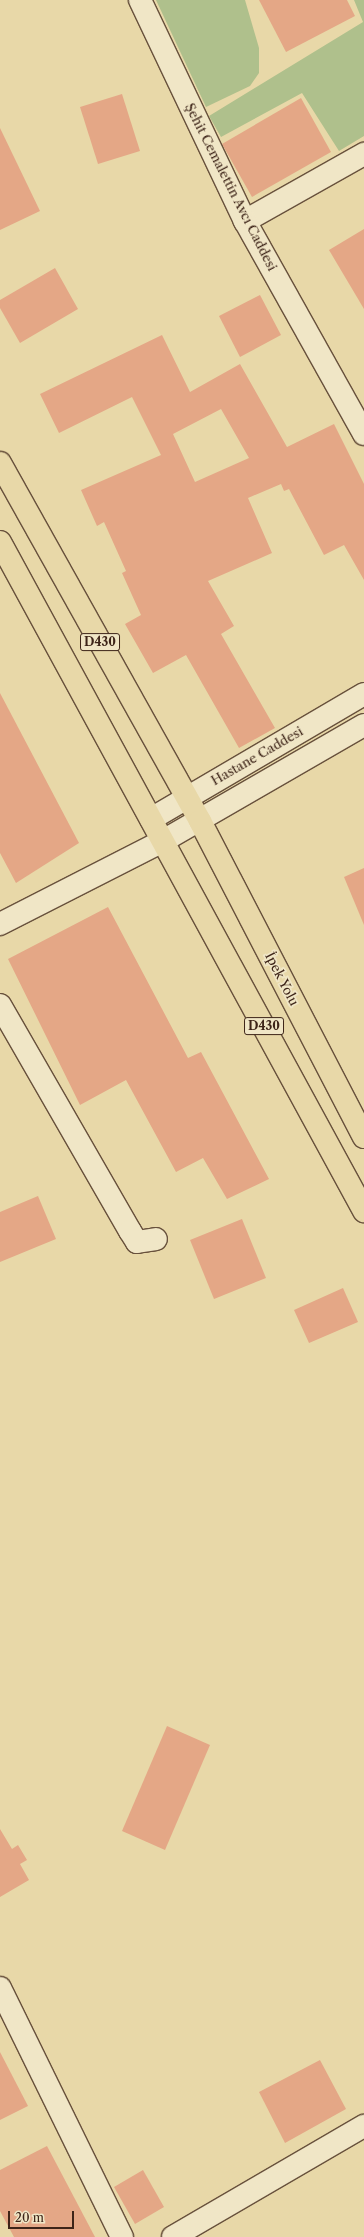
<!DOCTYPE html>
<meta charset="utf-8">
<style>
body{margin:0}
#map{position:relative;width:364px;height:2237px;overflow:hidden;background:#e8d8a8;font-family:"Libre Caslon Text",serif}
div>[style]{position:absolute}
.green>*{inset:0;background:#afc08c}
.building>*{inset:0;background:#e4a786}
.roads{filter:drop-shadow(1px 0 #68513c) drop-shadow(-1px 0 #68513c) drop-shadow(0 1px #68513c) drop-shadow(0 -1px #68513c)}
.street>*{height:22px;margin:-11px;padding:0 11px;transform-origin:11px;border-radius:11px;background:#f0e6c6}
.secondary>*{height:22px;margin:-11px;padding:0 11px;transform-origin:11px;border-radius:11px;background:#f0e6c6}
.highway>*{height:22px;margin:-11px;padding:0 11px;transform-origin:11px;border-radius:11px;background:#e8d8a8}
span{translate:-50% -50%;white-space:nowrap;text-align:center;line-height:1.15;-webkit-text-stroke:3.5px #f0e6c6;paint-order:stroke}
.shield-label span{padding:1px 3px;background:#f0e6c6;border:1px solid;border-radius:3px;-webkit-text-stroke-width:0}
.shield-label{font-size:12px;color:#3d2418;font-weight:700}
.street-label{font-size:13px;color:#3d2418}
.scale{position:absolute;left:8px;top:2211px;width:66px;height:18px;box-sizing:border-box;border:2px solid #3d2418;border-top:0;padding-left:5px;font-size:12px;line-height:14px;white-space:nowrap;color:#3d2418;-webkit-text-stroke:3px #f0e6c6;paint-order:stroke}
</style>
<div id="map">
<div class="green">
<i style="clip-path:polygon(156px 0,245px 0,259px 48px,259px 73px,250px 86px,206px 107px)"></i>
<i style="clip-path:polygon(354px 0,364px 0,364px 136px,339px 151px,302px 93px,221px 137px,209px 116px,363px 22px)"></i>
</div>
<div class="building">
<i style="clip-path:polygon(259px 0,347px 0,355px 16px,286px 52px)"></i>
<i style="clip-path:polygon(122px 94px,140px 151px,98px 164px,80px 107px)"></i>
<i style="clip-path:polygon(301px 98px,331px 152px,252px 197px,222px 144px)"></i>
<i style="clip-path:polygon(0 128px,40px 211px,0 230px)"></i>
<i style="clip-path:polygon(364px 229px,364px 309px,329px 250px)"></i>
<i style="clip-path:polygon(55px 268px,78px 309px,20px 343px,0 308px,0 300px)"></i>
<i style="clip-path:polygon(260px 295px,281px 335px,240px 357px,219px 316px)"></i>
<i style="clip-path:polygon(evenodd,162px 335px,190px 392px,240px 364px,287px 447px,334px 424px,364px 484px,364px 580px,344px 545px,324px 555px,289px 489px,284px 491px,281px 484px,248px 498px,272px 553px,208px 581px,234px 626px,221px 634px,275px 728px,239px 748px,186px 655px,153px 673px,125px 624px,141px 615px,122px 573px,126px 571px,104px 522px,97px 526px,81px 490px,161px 455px,132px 397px,59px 433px,40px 394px,162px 335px,221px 409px,249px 458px,195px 482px,173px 434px,221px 409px)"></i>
<i style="clip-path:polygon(0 693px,79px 843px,16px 883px,0 853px)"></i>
<i style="clip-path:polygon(364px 868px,364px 925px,344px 877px)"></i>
<i style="clip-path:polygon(108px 907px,188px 1058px,201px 1052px,269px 1179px,227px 1199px,203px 1158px,176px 1172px,126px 1080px,80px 1105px,8px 959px)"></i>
<i style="clip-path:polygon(38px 1196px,56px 1239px,0 1262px,0 1212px)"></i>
<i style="clip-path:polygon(242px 1219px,266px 1278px,214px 1299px,190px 1240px)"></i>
<i style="clip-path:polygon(343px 1288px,358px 1322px,309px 1343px,294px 1310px)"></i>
<i style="clip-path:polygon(167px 1726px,210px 1745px,165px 1850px,122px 1831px)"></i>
<i style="clip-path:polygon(0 1829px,12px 1849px,18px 1845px,27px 1860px,20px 1864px,29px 1880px,0 1897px)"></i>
<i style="clip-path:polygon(0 2052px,28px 2106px,0 2120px)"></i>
<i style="clip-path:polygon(320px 2060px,346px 2109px,285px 2143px,259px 2092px)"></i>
<i style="clip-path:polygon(47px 2146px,95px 2237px,14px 2237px,0 2211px,0 2170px)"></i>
<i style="clip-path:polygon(143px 2170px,164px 2207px,135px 2224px,114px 2187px)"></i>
</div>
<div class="roads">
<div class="street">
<i style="left:245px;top:221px;width:137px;rotate:-29.4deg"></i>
<i style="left:0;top:924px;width:183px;rotate:-27deg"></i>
<i style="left:0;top:1005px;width:261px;rotate:60.1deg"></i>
<i style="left:130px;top:1231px;width:13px;rotate:58deg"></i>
<i style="left:137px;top:1242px;width:19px;rotate:-9deg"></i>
<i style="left:0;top:1988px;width:277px;rotate:63.9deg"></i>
<i style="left:173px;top:2237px;width:221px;rotate:-30.2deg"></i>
</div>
<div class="secondary">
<i style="left:140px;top:0;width:245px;rotate:64.6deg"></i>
<i style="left:245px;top:221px;width:244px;rotate:60.8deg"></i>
<i style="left:151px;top:819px;width:247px;rotate:-30.4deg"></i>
<i style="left:163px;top:841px;width:232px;rotate:-30deg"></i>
</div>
<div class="highway">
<i style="left:0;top:463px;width:410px;rotate:60.8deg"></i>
<i style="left:200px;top:821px;width:356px;rotate:62.6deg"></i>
<i style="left:0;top:542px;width:762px;rotate:61.45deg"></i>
</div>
</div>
<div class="shield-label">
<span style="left:100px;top:642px">D430</span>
<span style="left:264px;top:1026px">D430</span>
</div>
<div class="street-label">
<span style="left:231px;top:187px;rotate:63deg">Şehit Cemalettin Avcı Caddesi</span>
<span style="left:257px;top:756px;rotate:-30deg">Hastane Caddesi</span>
<span style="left:282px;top:979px;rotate:63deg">İpek Yolu</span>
</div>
<div class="scale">20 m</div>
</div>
